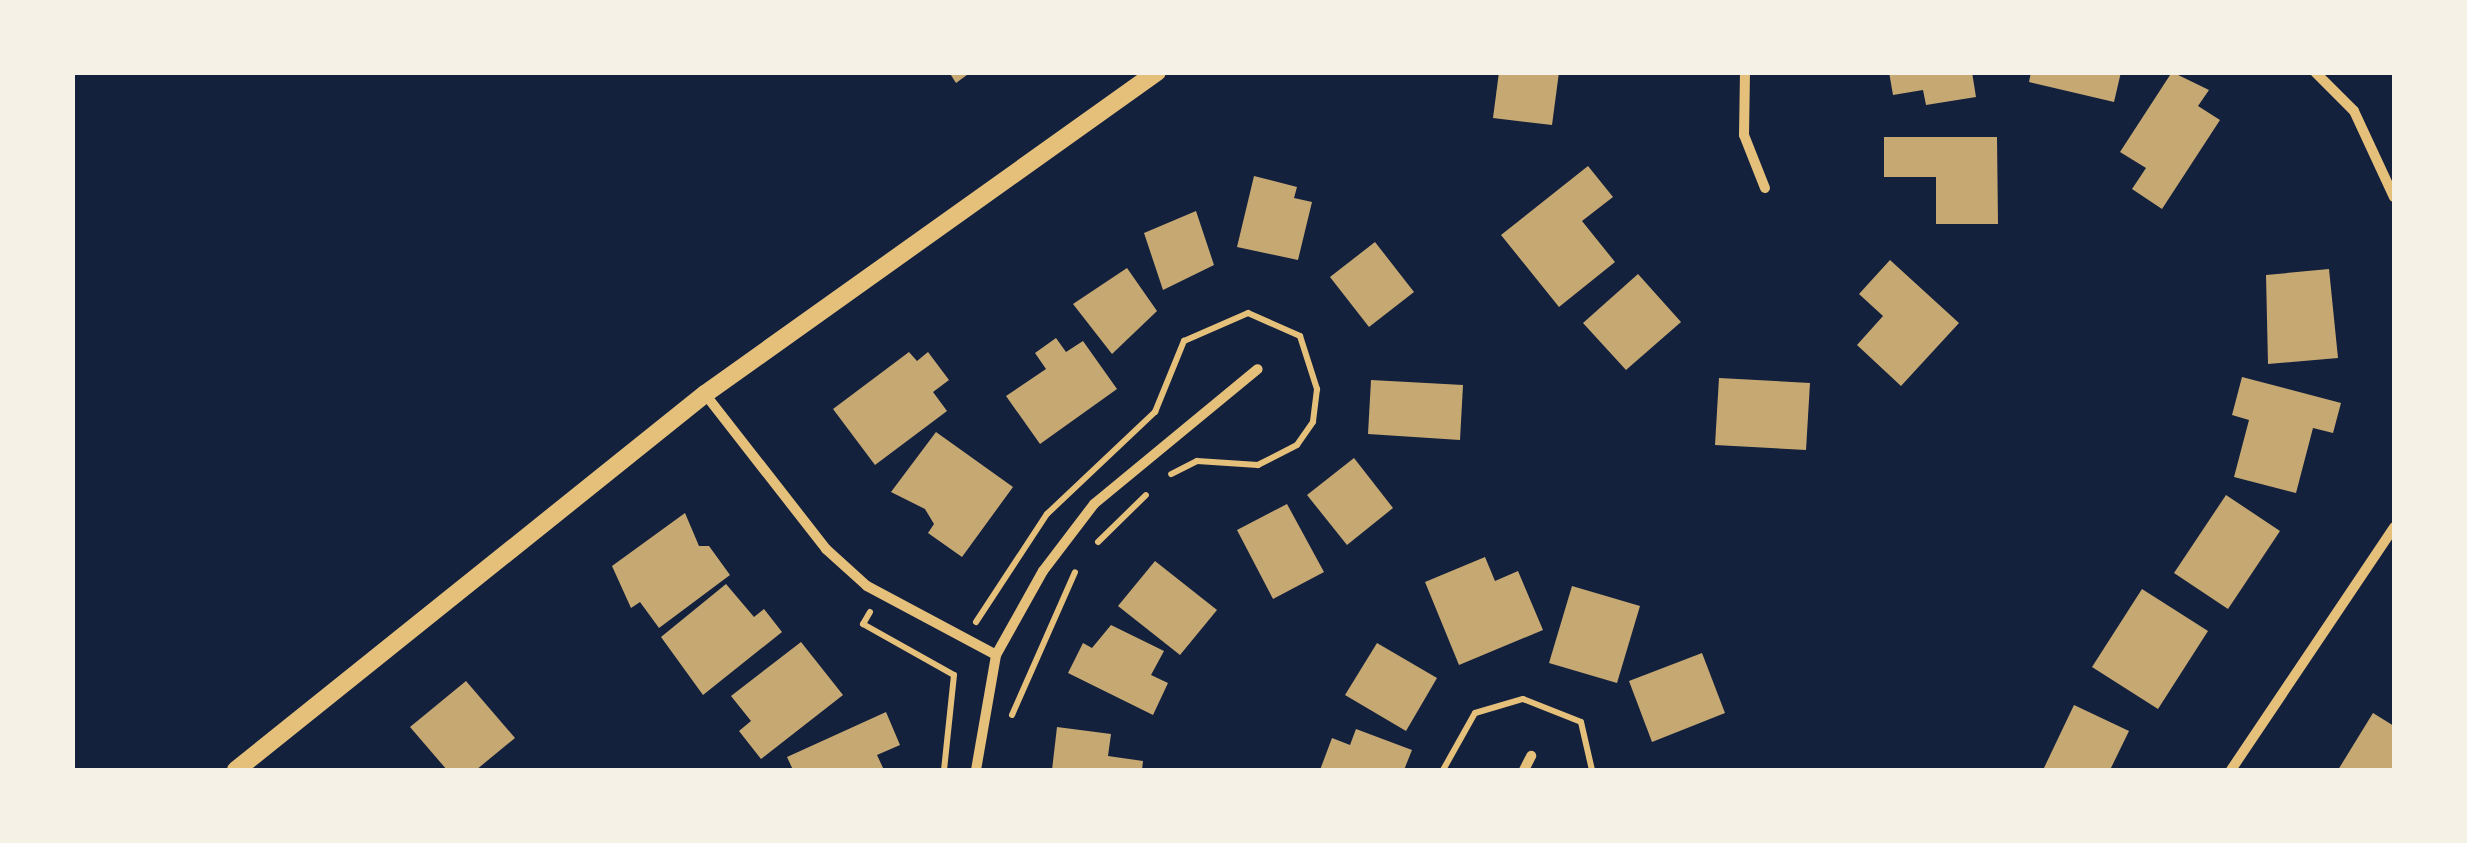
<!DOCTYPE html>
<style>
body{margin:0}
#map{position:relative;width:2467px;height:843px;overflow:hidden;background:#14213d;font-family:"Noto Sans",sans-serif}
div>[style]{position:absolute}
.building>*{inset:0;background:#c6a872}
.path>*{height:6px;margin:-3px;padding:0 3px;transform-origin:3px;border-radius:3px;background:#e5c07b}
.minor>*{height:10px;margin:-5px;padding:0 5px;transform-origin:5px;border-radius:5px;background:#e5c07b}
.tertiary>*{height:18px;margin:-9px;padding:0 9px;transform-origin:9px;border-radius:9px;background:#e5c07b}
span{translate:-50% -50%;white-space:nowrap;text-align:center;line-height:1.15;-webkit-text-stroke:8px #f6f1e7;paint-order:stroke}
.frame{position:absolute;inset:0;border:75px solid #f6f1e7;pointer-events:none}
</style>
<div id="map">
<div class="building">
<i style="clip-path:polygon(949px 72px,971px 72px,956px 83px)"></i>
<i style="clip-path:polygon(1499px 72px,1559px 72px,1552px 125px,1493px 118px)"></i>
<i style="clip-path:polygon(1889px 72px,1972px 72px,1976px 97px,1926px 105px,1923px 90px,1893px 95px)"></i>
<i style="clip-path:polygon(2031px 72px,2121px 72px,2114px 102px,2029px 82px)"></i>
<i style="clip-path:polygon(2172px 72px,2209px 90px,2198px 106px,2220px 120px,2162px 209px,2132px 189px,2146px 168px,2120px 152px)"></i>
<i style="clip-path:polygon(1884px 137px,1997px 137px,1998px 224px,1936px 224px,1936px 177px,1884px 177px)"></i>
<i style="clip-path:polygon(1588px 166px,1613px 197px,1582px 221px,1615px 262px,1559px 307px,1501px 235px)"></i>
<i style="clip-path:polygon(1254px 176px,1297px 187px,1294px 198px,1312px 202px,1298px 260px,1237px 247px)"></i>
<i style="clip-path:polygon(1196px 211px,1214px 265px,1163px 290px,1144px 233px)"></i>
<i style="clip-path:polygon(1375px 242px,1414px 292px,1369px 327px,1330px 277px)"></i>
<i style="clip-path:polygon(1890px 260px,1959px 323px,1901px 386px,1857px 345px,1883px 316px,1859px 294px)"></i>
<i style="clip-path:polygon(1127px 268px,1157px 311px,1112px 354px,1073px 304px)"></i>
<i style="clip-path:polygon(2329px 269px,2338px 358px,2268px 364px,2266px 275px)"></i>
<i style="clip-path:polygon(1638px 274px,1681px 322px,1626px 370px,1583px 323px)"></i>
<i style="clip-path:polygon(1056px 338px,1066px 352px,1083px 341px,1117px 389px,1040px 444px,1006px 396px,1046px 369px,1035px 353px)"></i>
<i style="clip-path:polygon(909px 352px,917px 361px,928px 352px,949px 380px,933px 392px,947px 411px,875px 465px,833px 409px)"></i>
<i style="clip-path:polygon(2242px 377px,2341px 403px,2333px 433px,2313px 428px,2296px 493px,2234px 477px,2249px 420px,2232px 415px)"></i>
<i style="clip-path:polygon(1719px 378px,1810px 383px,1806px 450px,1715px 445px)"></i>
<i style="clip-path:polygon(1371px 380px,1463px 385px,1460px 440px,1368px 434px)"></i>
<i style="clip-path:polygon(936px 432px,1013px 487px,962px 557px,928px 533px,934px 524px,925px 509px,891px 492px)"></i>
<i style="clip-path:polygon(1354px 458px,1393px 508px,1347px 545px,1307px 495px)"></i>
<i style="clip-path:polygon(2226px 495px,2280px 531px,2228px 609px,2174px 573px)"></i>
<i style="clip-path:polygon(1287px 504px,1324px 572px,1273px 599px,1237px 530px)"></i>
<i style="clip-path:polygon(685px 513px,699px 546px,709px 546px,730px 575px,659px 628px,640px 602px,631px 608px,612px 566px)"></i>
<i style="clip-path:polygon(1485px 557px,1495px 581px,1518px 571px,1543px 630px,1459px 665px,1425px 582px)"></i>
<i style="clip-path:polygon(1155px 561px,1217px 610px,1180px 655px,1118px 606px)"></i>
<i style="clip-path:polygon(726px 584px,754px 617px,764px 609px,782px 632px,703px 695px,661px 637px)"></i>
<i style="clip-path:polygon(1572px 586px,1640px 606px,1617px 683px,1549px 663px)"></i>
<i style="clip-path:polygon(2142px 589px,2208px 631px,2158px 709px,2092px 667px)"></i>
<i style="clip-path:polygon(1111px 625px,1164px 651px,1151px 675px,1168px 683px,1153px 715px,1068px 673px,1083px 643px,1092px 648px)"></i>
<i style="clip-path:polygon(801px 642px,843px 695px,761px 759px,739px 731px,751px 721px,731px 696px)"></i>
<i style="clip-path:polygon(1377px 643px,1437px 678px,1406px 731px,1345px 695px)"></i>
<i style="clip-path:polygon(1702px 653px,1725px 713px,1652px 742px,1629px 681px)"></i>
<i style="clip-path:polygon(466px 681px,515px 738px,476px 770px,447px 770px,410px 727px)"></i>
<i style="clip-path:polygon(2074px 705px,2129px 731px,2110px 770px,2043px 770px)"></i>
<i style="clip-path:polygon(886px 712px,900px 745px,877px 755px,884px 770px,793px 770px,787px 757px)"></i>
<i style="clip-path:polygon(2373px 713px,2394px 726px,2394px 770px,2338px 770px)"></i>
<i style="clip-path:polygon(1057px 727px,1111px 734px,1108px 756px,1143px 761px,1142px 770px,1052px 770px)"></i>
<i style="clip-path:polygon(1356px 729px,1412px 750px,1404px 770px,1320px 770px,1332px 738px,1350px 745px)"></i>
</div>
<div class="path">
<i style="left:1098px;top:542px;width:67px;rotate:-44.4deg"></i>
<i style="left:870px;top:612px;width:14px;rotate:120deg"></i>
<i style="left:863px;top:624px;width:104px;rotate:29.3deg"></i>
<i style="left:954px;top:675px;width:96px;rotate:96deg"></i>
<i style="left:976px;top:622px;width:129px;rotate:-56.7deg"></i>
<i style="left:1047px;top:514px;width:149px;rotate:-43.4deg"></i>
<i style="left:1155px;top:412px;width:77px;rotate:-67.8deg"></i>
<i style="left:1184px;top:341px;width:70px;rotate:-23.6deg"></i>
<i style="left:1248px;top:313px;width:57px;rotate:23.9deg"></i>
<i style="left:1300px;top:336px;width:56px;rotate:72.2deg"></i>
<i style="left:1317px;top:389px;width:33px;rotate:97deg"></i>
<i style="left:1313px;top:422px;width:28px;rotate:125deg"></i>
<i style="left:1297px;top:445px;width:44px;rotate:152.9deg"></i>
<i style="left:1258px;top:465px;width:61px;rotate:-176.2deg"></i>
<i style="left:1197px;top:461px;width:29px;rotate:153deg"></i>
<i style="left:1012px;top:715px;width:156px;rotate:-66.2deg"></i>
<i style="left:1443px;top:770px;width:65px;rotate:-60.7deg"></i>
<i style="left:1475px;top:713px;width:50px;rotate:-16.3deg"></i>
<i style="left:1523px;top:699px;width:62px;rotate:21.6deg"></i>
<i style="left:1581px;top:722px;width:49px;rotate:77.1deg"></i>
</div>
<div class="minor">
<i style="left:1745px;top:72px;width:63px;rotate:90.9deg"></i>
<i style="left:1744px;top:135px;width:57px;rotate:68.4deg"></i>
<i style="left:2315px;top:72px;width:55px;rotate:45deg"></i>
<i style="left:2354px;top:111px;width:95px;rotate:65.1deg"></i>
<i style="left:705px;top:394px;width:197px;rotate:52deg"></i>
<i style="left:826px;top:549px;width:55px;rotate:42.1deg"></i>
<i style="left:867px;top:586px;width:146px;rotate:28.1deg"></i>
<i style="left:976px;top:770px;width:117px;rotate:-80.1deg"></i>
<i style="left:996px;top:655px;width:96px;rotate:-60.8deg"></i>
<i style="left:1043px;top:571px;width:84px;rotate:-52.7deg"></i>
<i style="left:1094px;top:504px;width:212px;rotate:-39.5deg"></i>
<i style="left:1524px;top:770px;width:16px;rotate:-63deg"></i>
<i style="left:2231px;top:770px;width:293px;rotate:-56.1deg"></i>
</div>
<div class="tertiary">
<i style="left:236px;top:770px;width:601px;rotate:-38.72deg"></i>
<i style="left:705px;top:394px;width:555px;rotate:-35.47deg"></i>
</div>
<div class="frame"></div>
</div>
